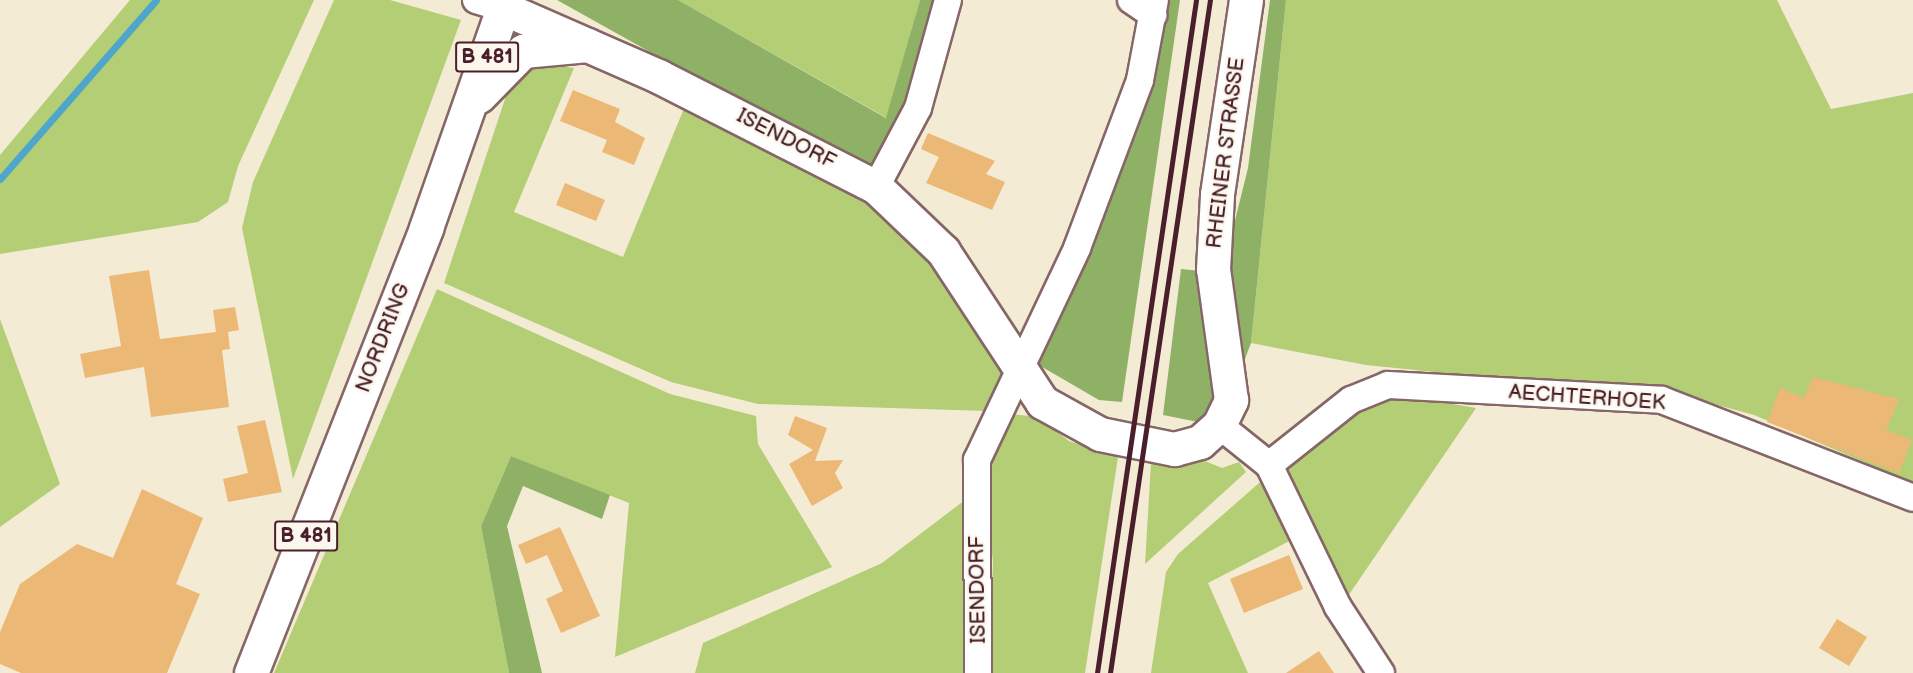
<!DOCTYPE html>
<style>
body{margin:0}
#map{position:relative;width:1913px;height:673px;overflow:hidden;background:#f4ebd5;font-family:"Balsamiq Sans",sans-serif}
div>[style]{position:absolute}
.green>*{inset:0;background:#b3ce74}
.forest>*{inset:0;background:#8eb166}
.stream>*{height:7px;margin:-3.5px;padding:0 3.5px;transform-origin:3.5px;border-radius:3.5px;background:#4ea6cb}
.building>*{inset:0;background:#ecb876}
.roads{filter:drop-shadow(2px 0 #866666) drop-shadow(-2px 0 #866666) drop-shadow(0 2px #866666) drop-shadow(0 -2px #866666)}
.minor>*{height:26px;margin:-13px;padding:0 13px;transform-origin:13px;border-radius:13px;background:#fff}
.tertiary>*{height:33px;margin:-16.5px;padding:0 16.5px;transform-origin:16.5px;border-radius:16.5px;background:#fff}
.primary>*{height:33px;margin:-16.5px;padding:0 16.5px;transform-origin:16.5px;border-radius:16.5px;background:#fff}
.rail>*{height:4.5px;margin:-2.25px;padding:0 2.25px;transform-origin:2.25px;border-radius:2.25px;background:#4a1f2b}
span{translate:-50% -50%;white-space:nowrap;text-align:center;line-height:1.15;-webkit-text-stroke:5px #fbf7ec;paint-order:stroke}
.shield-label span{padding:2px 4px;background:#fbf7ec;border:2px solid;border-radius:4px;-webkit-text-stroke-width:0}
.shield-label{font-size:20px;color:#4a1f2b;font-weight:700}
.street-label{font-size:21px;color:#4a1f2b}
</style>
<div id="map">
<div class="green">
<i style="clip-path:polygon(130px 0,314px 0,238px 166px,228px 202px,198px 222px,0 254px,0 155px)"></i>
<i style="clip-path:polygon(334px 0,390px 0,461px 20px,293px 479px,242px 228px,253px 182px)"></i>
<i style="clip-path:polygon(678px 0,920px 0,887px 118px)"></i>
<i style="clip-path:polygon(1286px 0,1777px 0,1831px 109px,1913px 93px,1913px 483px,1754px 415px,1692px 398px,1366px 365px,1251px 343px)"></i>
<i style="clip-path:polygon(542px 63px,574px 68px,514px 212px,623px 257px,685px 106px,825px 174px,876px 206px,915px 240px,950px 283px,1005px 378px,987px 411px,758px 404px,671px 382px,444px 283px,507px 93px,521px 75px)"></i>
<i style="clip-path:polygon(437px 289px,670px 394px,756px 416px,758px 444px,832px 567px,615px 657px,629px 503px,511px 456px,481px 526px,509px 673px,274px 673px)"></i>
<i style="clip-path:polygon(0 319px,60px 484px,0 527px)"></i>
<i style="clip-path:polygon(1390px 393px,1476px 408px,1344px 602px,1280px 467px,1355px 410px)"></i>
<i style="clip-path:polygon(1012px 414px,1037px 417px,1069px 441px,1118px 457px,1085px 673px,989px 673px,993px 562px,984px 482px,992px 449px)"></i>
<i style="clip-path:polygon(1205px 461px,1222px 468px,1239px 462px,1246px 472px,1145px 564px,1151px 463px)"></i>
<i style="clip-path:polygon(1267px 476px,1295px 538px,1208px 583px,1248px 673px,1151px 673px,1166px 572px,1178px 554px)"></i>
<i style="clip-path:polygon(965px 500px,971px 673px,695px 673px,703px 643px,882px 563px)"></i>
</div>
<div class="forest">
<i style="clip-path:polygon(557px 0,678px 0,886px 118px,920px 0,938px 0,909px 104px,872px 176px)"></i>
<i style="clip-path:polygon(1159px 0,1180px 0,1122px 402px,1099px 400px,1037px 364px,1087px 242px)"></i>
<i style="clip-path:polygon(1270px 0,1286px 0,1251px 343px,1245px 359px,1219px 361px,1212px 404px,1198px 422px,1163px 415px,1181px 269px,1222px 273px,1248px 168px)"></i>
<i style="clip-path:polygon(511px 456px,610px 495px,602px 519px,523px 486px,507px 526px,542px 673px,509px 673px,481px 526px)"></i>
</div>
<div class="stream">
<i style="left:0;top:179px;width:237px;rotate:-48.9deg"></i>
</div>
<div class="building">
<i style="clip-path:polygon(573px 90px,620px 109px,615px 122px,645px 138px,634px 165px,602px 152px,607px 140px,560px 121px)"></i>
<i style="clip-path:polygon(928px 133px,995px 161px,986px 174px,1005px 182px,992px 210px,926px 183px,939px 157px,921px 149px)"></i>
<i style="clip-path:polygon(565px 183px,605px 200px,596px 221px,556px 205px)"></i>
<i style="clip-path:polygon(149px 270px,160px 339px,216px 332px,213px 310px,235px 307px,239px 330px,228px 332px,230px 349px,222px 350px,229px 407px,151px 417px,144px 367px,85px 378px,80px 354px,121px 346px,109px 276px)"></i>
<i style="clip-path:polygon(1813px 377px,1899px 399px,1886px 430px,1912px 440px,1899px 473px,1767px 422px,1780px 388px,1804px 398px)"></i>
<i style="clip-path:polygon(795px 416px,827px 428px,815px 461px,843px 460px,835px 473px,843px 488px,812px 506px,789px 464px,813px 450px,788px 435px)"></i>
<i style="clip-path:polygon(265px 420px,282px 492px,228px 502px,223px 479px,248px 473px,237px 426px)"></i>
<i style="clip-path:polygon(142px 489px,203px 518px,176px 584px,200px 594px,167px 673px,21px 673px,0 664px,0 632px,20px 584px,77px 544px,113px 558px)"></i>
<i style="clip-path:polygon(560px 527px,600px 616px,561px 633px,546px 599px,563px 591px,547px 555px,526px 564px,518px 545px)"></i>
<i style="clip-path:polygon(1289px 555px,1303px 589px,1244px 613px,1230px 579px)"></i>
<i style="clip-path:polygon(1837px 619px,1867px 637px,1849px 666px,1819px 648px)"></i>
<i style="clip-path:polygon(1319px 651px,1334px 673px,1286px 673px)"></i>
</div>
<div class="roads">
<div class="minor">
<i style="left:476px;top:0;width:28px;rotate:17deg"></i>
<i style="left:1131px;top:0;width:27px;rotate:34deg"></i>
<i style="left:876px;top:187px;width:89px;rotate:-62deg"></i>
<i style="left:918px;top:108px;width:112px;rotate:-74.5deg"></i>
<i style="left:1219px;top:425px;width:64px;rotate:38.7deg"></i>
<i style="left:1269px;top:465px;width:158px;rotate:64.1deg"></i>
<i style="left:1338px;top:607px;width:79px;rotate:56.9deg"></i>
<i style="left:1269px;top:465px;width:105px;rotate:-38.4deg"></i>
<i style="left:1351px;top:400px;width:40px;rotate:-22deg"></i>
<i style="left:1388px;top:385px;width:274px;rotate:3.1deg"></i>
<i style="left:1662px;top:400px;width:269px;rotate:21.3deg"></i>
<i style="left:978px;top:673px;width:213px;rotate:-90.3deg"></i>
<i style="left:977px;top:460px;width:234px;rotate:-64.7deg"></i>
<i style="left:1077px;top:248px;width:179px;rotate:-69.4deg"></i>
<i style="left:1140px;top:80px;width:81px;rotate:-79.4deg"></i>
</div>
<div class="tertiary">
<i style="left:503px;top:8px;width:171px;rotate:23.7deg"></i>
<i style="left:660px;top:77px;width:242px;rotate:27deg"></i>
<i style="left:876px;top:187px;width:93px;rotate:43.7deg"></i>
<i style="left:943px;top:251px;width:181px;rotate:56.7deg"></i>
<i style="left:1042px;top:402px;width:66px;rotate:28.9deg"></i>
<i style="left:1100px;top:434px;width:76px;rotate:11.5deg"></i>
<i style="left:1174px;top:449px;width:27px;rotate:-15deg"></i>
<i style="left:1200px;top:442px;width:25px;rotate:-42deg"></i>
<i style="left:1219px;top:425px;width:28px;rotate:-64deg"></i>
<i style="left:1231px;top:400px;width:132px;rotate:-97.8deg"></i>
<i style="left:1213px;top:269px;width:75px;rotate:-86.9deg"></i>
<i style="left:1217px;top:194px;width:196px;rotate:-81.5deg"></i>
</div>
<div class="primary">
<i style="left:479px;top:96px;width:63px;rotate:-45.6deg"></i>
<i style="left:523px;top:51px;width:65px;rotate:-5.3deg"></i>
<i style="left:251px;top:673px;width:478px;rotate:-68.5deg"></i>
<i style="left:426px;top:228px;width:242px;rotate:-70.7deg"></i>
</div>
</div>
<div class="rail">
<i style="left:1097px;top:673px;width:680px;rotate:-81.63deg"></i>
<i style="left:1110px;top:673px;width:680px;rotate:-81.55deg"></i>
</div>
<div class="shield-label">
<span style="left:487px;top:57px">B 481</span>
<span style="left:306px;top:536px">B 481</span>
</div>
<div class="street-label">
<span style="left:786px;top:139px;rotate:27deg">ISENDORF</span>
<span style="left:1226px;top:153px;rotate:-83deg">RHEINER STRASSE</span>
<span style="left:383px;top:338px;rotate:-69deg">NORDRING</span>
<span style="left:1587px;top:398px;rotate:4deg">AECHTERHOEK</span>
<span style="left:978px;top:590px;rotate:-91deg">ISENDORF</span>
</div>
</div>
